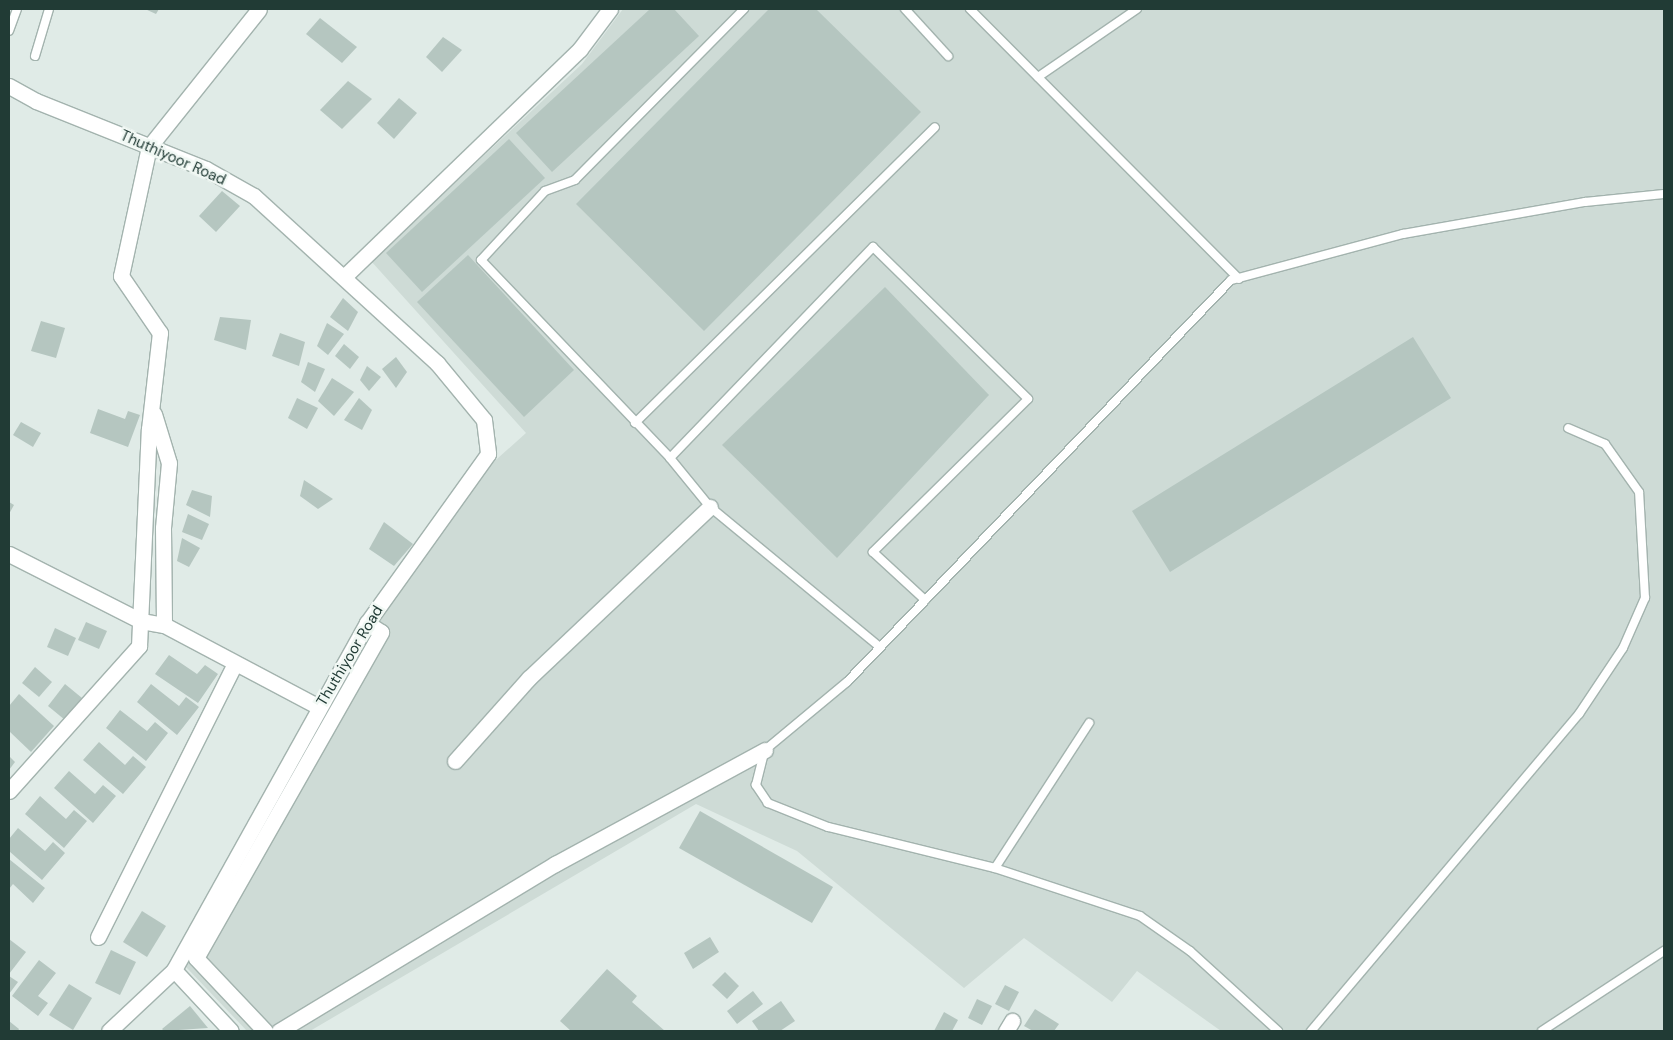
<!DOCTYPE html>
<style>
body{margin:0}
#map{position:relative;width:1673px;height:1040px;overflow:hidden;background:#e0ebe7;font-family:"DM Sans",sans-serif}
div>[style]{position:absolute}
.built>*{inset:0;background:#cedbd6}
.building>*{inset:0;background:#b5c6c0}
.roads{filter:drop-shadow(1px 0 #a3b3ae) drop-shadow(-1px 0 #a3b3ae) drop-shadow(0 1px #a3b3ae) drop-shadow(0 -1px #a3b3ae)}
.service>*{height:8px;margin:-4px;padding:0 4px;transform-origin:4px;border-radius:4px;background:#fff}
.minor>*{height:15px;margin:-7.5px;padding:0 7.5px;transform-origin:7.5px;border-radius:7.5px;background:#fff}
.tertiary>*{height:15px;margin:-7.5px;padding:0 7.5px;transform-origin:7.5px;border-radius:7.5px;background:#fff}
.secondary>*{height:15px;margin:-7.5px;padding:0 7.5px;transform-origin:7.5px;border-radius:7.5px;background:#fff}
span{translate:-50% -50%;white-space:nowrap;text-align:center;line-height:1.15;-webkit-text-stroke:5px #f1f8f4;paint-order:stroke}
.street-label{font-size:15px;color:#213b35}
.frame{position:absolute;inset:0;border:10px solid #213b35;pointer-events:none}
</style>
<div id="map">
<div class="built">
<i style="clip-path:polygon(623px 9px,1664px 9px,1664px 1031px,1221px 1031px,1137px 971px,1112px 1002px,1024px 938px,964px 988px,797px 851px,696px 804px,310px 1031px,247px 1031px,186px 967px,370px 632px,478px 476px,526px 433px,371px 261px,582px 64px)"></i>
</div>
<div class="building">
<i style="clip-path:polygon(145px 9px,159px 9px,156px 14px)"></i>
<i style="clip-path:polygon(650px 9px,674px 9px,699px 36px,552px 172px,516px 133px)"></i>
<i style="clip-path:polygon(769px 9px,816px 9px,921px 112px,704px 331px,576px 204px)"></i>
<i style="clip-path:polygon(320px 18px,357px 47px,342px 63px,306px 34px)"></i>
<i style="clip-path:polygon(443px 37px,462px 50px,442px 72px,426px 57px)"></i>
<i style="clip-path:polygon(348px 81px,372px 99px,342px 129px,320px 110px)"></i>
<i style="clip-path:polygon(399px 98px,417px 113px,394px 139px,377px 123px)"></i>
<i style="clip-path:polygon(509px 139px,545px 178px,422px 292px,386px 253px)"></i>
<i style="clip-path:polygon(222px 191px,240px 206px,216px 232px,199px 216px)"></i>
<i style="clip-path:polygon(468px 255px,574px 370px,524px 417px,417px 302px)"></i>
<i style="clip-path:polygon(885px 287px,989px 395px,837px 558px,722px 445px)"></i>
<i style="clip-path:polygon(343px 298px,358px 312px,348px 331px,330px 317px)"></i>
<i style="clip-path:polygon(220px 317px,251px 320px,246px 350px,214px 340px)"></i>
<i style="clip-path:polygon(41px 321px,65px 328px,56px 358px,31px 351px)"></i>
<i style="clip-path:polygon(327px 323px,344px 334px,328px 355px,317px 346px)"></i>
<i style="clip-path:polygon(280px 333px,305px 342px,299px 366px,272px 356px)"></i>
<i style="clip-path:polygon(1413px 337px,1451px 398px,1170px 572px,1132px 511px)"></i>
<i style="clip-path:polygon(344px 344px,359px 357px,350px 369px,335px 356px)"></i>
<i style="clip-path:polygon(396px 357px,407px 372px,396px 388px,382px 369px)"></i>
<i style="clip-path:polygon(308px 362px,325px 369px,315px 392px,301px 382px)"></i>
<i style="clip-path:polygon(367px 366px,381px 377px,369px 391px,360px 380px)"></i>
<i style="clip-path:polygon(332px 378px,354px 392px,334px 416px,318px 401px)"></i>
<i style="clip-path:polygon(297px 398px,318px 408px,307px 429px,288px 418px)"></i>
<i style="clip-path:polygon(359px 398px,372px 410px,362px 430px,344px 420px)"></i>
<i style="clip-path:polygon(98px 409px,125px 419px,128px 411px,140px 415px,128px 447px,90px 433px)"></i>
<i style="clip-path:polygon(21px 422px,41px 433px,33px 447px,13px 435px)"></i>
<i style="clip-path:polygon(304px 480px,333px 499px,318px 509px,300px 496px)"></i>
<i style="clip-path:polygon(192px 490px,212px 496px,210px 517px,186px 505px)"></i>
<i style="clip-path:polygon(9px 502px,14px 505px,9px 514px)"></i>
<i style="clip-path:polygon(188px 514px,209px 524px,202px 540px,182px 532px)"></i>
<i style="clip-path:polygon(384px 522px,413px 544px,394px 566px,369px 549px)"></i>
<i style="clip-path:polygon(182px 538px,200px 548px,189px 567px,177px 561px)"></i>
<i style="clip-path:polygon(86px 622px,107px 631px,99px 649px,78px 640px)"></i>
<i style="clip-path:polygon(55px 628px,76px 638px,68px 656px,47px 647px)"></i>
<i style="clip-path:polygon(169px 655px,197px 674px,205px 665px,218px 674px,198px 703px,155px 674px)"></i>
<i style="clip-path:polygon(35px 667px,52px 682px,39px 697px,22px 683px)"></i>
<i style="clip-path:polygon(65px 684px,82px 698px,65px 720px,48px 706px)"></i>
<i style="clip-path:polygon(151px 684px,179px 706px,186px 697px,199px 707px,177px 735px,137px 702px)"></i>
<i style="clip-path:polygon(19px 694px,54px 726px,31px 752px,9px 731px,9px 706px)"></i>
<i style="clip-path:polygon(120px 710px,147px 731px,155px 722px,168px 733px,146px 761px,106px 728px)"></i>
<i style="clip-path:polygon(99px 742px,125px 765px,133px 756px,146px 767px,123px 794px,83px 760px)"></i>
<i style="clip-path:polygon(9px 756px,15px 762px,9px 770px)"></i>
<i style="clip-path:polygon(69px 771px,95px 794px,103px 785px,116px 796px,93px 823px,54px 788px)"></i>
<i style="clip-path:polygon(40px 796px,66px 819px,74px 810px,87px 821px,64px 848px,25px 814px)"></i>
<i style="clip-path:polygon(700px 811px,833px 887px,812px 923px,679px 848px)"></i>
<i style="clip-path:polygon(18px 828px,45px 851px,53px 842px,65px 853px,42px 880px,9px 851px,9px 839px)"></i>
<i style="clip-path:polygon(9px 859px,45px 888px,33px 903px,13px 884px,9px 889px)"></i>
<i style="clip-path:polygon(142px 911px,166px 926px,147px 957px,123px 942px)"></i>
<i style="clip-path:polygon(710px 937px,719px 952px,693px 969px,684px 953px)"></i>
<i style="clip-path:polygon(9px 939px,26px 952px,9px 974px)"></i>
<i style="clip-path:polygon(111px 950px,136px 962px,120px 995px,95px 983px)"></i>
<i style="clip-path:polygon(39px 960px,56px 973px,38px 996px,48px 1003px,38px 1016px,12px 996px)"></i>
<i style="clip-path:polygon(607px 969px,637px 996px,632px 1002px,665px 1031px,571px 1031px,560px 1021px)"></i>
<i style="clip-path:polygon(725px 972px,739px 986px,727px 999px,712px 985px)"></i>
<i style="clip-path:polygon(9px 976px,18px 982px,9px 994px)"></i>
<i style="clip-path:polygon(69px 984px,92px 998px,73px 1030px,49px 1015px)"></i>
<i style="clip-path:polygon(1005px 985px,1019px 992px,1009px 1011px,995px 1004px)"></i>
<i style="clip-path:polygon(753px 991px,763px 1004px,737px 1024px,727px 1011px)"></i>
<i style="clip-path:polygon(977px 999px,992px 1006px,982px 1025px,968px 1018px)"></i>
<i style="clip-path:polygon(781px 1001px,795px 1021px,780px 1031px,759px 1031px,752px 1021px)"></i>
<i style="clip-path:polygon(190px 1006px,208px 1028px,164px 1031px,162px 1029px)"></i>
<i style="clip-path:polygon(1035px 1009px,1059px 1024px,1054px 1031px,1033px 1031px,1024px 1026px)"></i>
<i style="clip-path:polygon(944px 1012px,958px 1020px,952px 1031px,934px 1031px)"></i>
<i style="clip-path:polygon(9px 1021px,19px 1029px,18px 1031px,9px 1031px)"></i>
</div>
<div class="roads">
<div class="service">
<i style="left:744px;top:9px;width:240px;rotate:134.7deg"></i>
<i style="left:575px;top:180px;width:32px;rotate:160deg"></i>
<i style="left:545px;top:191px;width:94px;rotate:132.8deg"></i>
<i style="left:481px;top:260px;width:274px;rotate:46.3deg"></i>
<i style="left:670px;top:458px;width:63px;rotate:50.8deg"></i>
<i style="left:710px;top:507px;width:220px;rotate:39.5deg"></i>
<i style="left:905px;top:9px;width:64px;rotate:47.5deg"></i>
<i style="left:970px;top:9px;width:381px;rotate:45.1deg"></i>
<i style="left:9px;top:31px;width:23px;rotate:-70deg"></i>
<i style="left:35px;top:56px;width:49px;rotate:-73.4deg"></i>
<i style="left:1038px;top:77px;width:120px;rotate:-34.5deg"></i>
<i style="left:635px;top:423px;width:421px;rotate:-44.6deg"></i>
<i style="left:670px;top:458px;width:293px;rotate:-46.1deg"></i>
<i style="left:873px;top:247px;width:217px;rotate:44.4deg"></i>
<i style="left:1028px;top:399px;width:218px;rotate:135.4deg"></i>
<i style="left:873px;top:552px;width:71px;rotate:42.7deg"></i>
<i style="left:995px;top:868px;width:173px;rotate:-57deg"></i>
<i style="left:1278px;top:1031px;width:119px;rotate:-137.7deg"></i>
<i style="left:1190px;top:951px;width:61px;rotate:-145deg"></i>
<i style="left:1140px;top:916px;width:153px;rotate:-161.7deg"></i>
<i style="left:995px;top:868px;width:172px;rotate:-166.2deg"></i>
<i style="left:828px;top:827px;width:65px;rotate:-158.2deg"></i>
<i style="left:768px;top:803px;width:22px;rotate:-124deg"></i>
<i style="left:756px;top:785px;width:36px;rotate:-76deg"></i>
<i style="left:765px;top:750px;width:107px;rotate:-39.7deg"></i>
<i style="left:847px;top:682px;width:556px;rotate:-46.31deg"></i>
<i style="left:1231px;top:280px;width:178px;rotate:-15deg"></i>
<i style="left:1403px;top:234px;width:185px;rotate:-10deg"></i>
<i style="left:1585px;top:202px;width:79px;rotate:-5.8deg"></i>
<i style="left:1311px;top:1031px;width:415px;rotate:-49.8deg"></i>
<i style="left:1579px;top:714px;width:79px;rotate:-56.3deg"></i>
<i style="left:1623px;top:648px;width:55px;rotate:-66.3deg"></i>
<i style="left:1645px;top:598px;width:106px;rotate:-93.2deg"></i>
<i style="left:1639px;top:492px;width:59px;rotate:-125.3deg"></i>
<i style="left:1605px;top:444px;width:40px;rotate:-156.6deg"></i>
<i style="left:1542px;top:1031px;width:146px;rotate:-33.3deg"></i>
</div>
<div class="minor">
<i style="left:154px;top:414px;width:51px;rotate:73deg"></i>
<i style="left:169px;top:463px;width:65px;rotate:95.3deg"></i>
<i style="left:163px;top:528px;width:97px;rotate:89.4deg"></i>
<i style="left:9px;top:554px;width:148px;rotate:26.9deg"></i>
<i style="left:141px;top:621px;width:23px;rotate:10deg"></i>
<i style="left:164px;top:625px;width:175px;rotate:27.9deg"></i>
<i style="left:455px;top:761px;width:111px;rotate:-48.3deg"></i>
<i style="left:529px;top:678px;width:249px;rotate:-43.4deg"></i>
<i style="left:9px;top:791px;width:195px;rotate:-48.1deg"></i>
<i style="left:139px;top:646px;width:217px;rotate:-87.4deg"></i>
<i style="left:149px;top:429px;width:97px;rotate:-83.5deg"></i>
<i style="left:160px;top:333px;width:69px;rotate:-124.4deg"></i>
<i style="left:121px;top:276px;width:132px;rotate:-77.8deg"></i>
<i style="left:149px;top:147px;width:176px;rotate:-51.4deg"></i>
<i style="left:98px;top:937px;width:304px;rotate:-63.4deg"></i>
<i style="left:174px;top:970px;width:83px;rotate:46.9deg"></i>
<i style="left:265px;top:1031px;width:100px;rotate:-133.4deg"></i>
<i style="left:196px;top:958px;width:375px;rotate:-60.4deg"></i>
<i style="left:381px;top:632px;width:17px;rotate:-147deg"></i>
<i style="left:279px;top:1031px;width:323px;rotate:-31.2deg"></i>
<i style="left:555px;top:864px;width:239px;rotate:-28.5deg"></i>
<i style="left:1006px;top:1031px;width:12px;rotate:-59deg"></i>
</div>
<div class="tertiary">
<i style="left:346px;top:275px;width:325px;rotate:-44deg"></i>
<i style="left:580px;top:49px;width:50px;rotate:-53.1deg"></i>
</div>
<div class="secondary">
<i style="left:9px;top:86px;width:31px;rotate:29deg"></i>
<i style="left:36px;top:101px;width:183px;rotate:21.8deg"></i>
<i style="left:206px;top:169px;width:55px;rotate:29.4deg"></i>
<i style="left:254px;top:196px;width:248px;rotate:42.4deg"></i>
<i style="left:437px;top:363px;width:74px;rotate:50.5deg"></i>
<i style="left:484px;top:420px;width:34px;rotate:83deg"></i>
<i style="left:488px;top:454px;width:208px;rotate:125.6deg"></i>
<i style="left:367px;top:623px;width:397px;rotate:119.1deg"></i>
<i style="left:174px;top:970px;width:89px;rotate:136.8deg"></i>
</div>
</div>
<div class="street-label">
<span style="left:173px;top:158px;rotate:24deg">Thuthiyoor Road</span>
<span style="left:350px;top:656px;rotate:-59deg">Thuthiyoor Road</span>
</div>
<div class="frame"></div>
</div>
